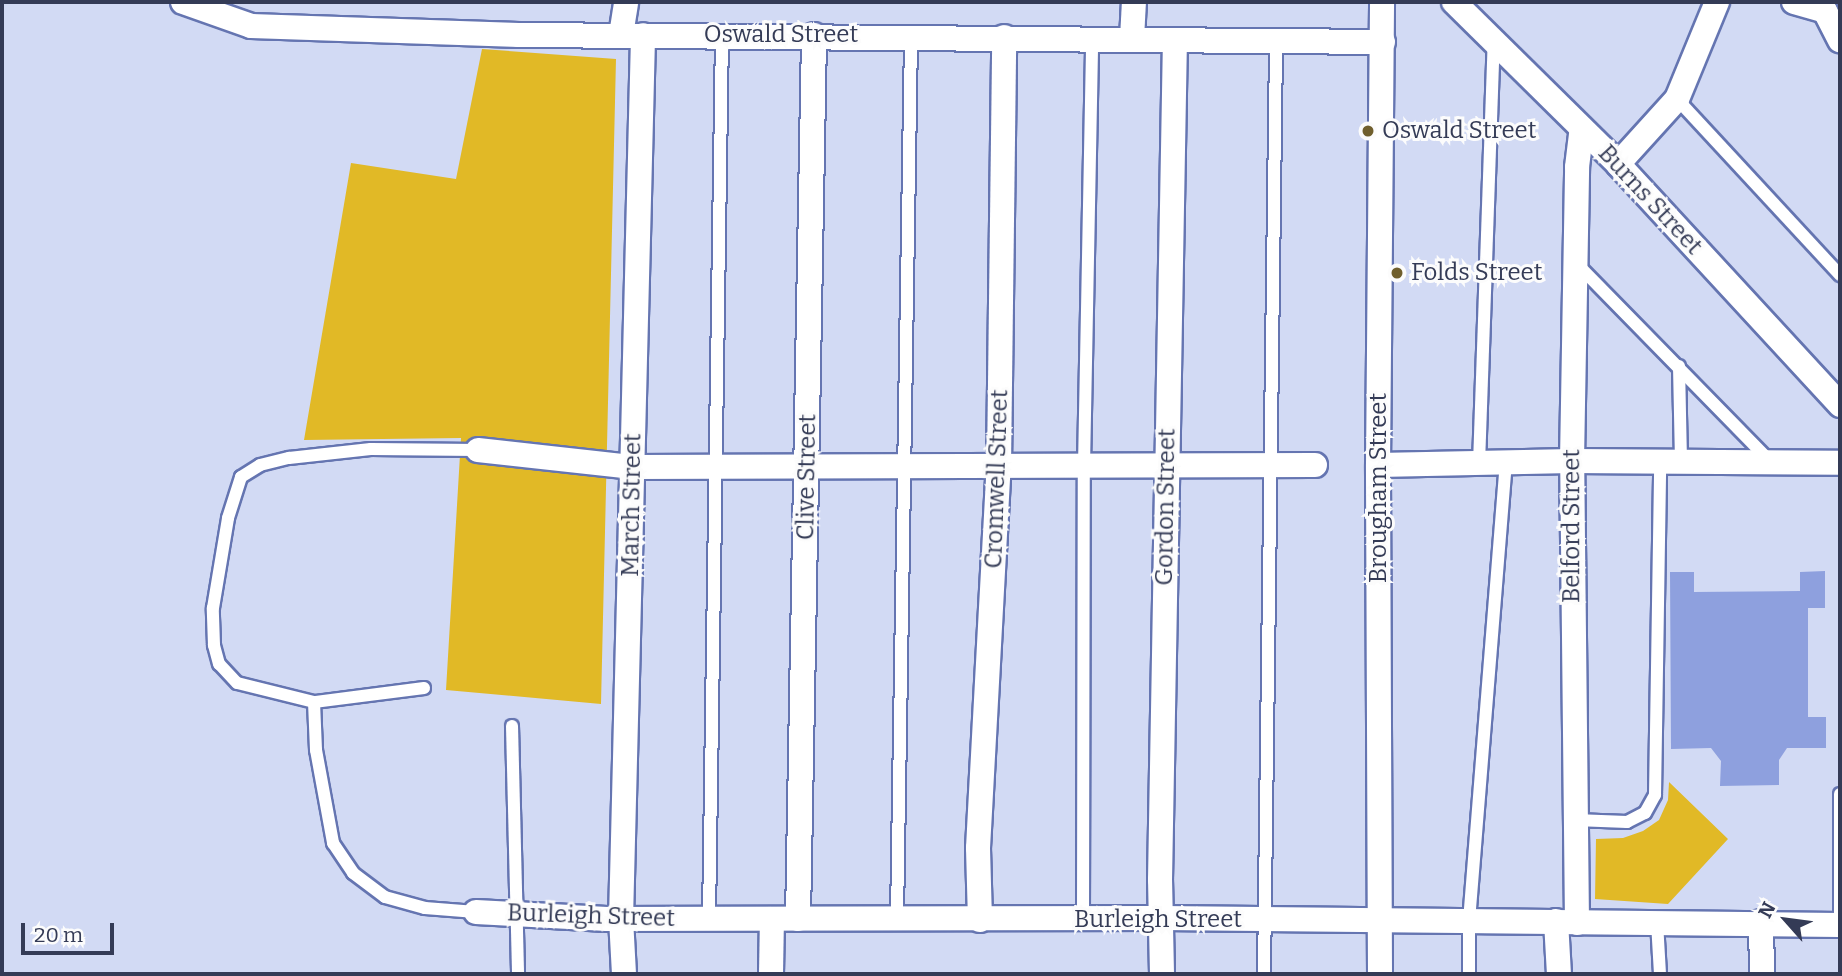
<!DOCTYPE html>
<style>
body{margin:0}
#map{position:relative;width:1842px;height:976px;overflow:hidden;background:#d2daf4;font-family:Bitter,serif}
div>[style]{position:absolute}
.green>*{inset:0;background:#e1b926}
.building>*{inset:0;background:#8ea0de}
.roads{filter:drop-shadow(2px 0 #6575b1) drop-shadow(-2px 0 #6575b1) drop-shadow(0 2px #6575b1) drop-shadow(0 -2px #6575b1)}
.service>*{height:12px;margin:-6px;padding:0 6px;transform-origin:6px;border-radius:6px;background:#fff}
.minor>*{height:24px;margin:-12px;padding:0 12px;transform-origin:12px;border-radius:12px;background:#fff}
.dots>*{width:19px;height:19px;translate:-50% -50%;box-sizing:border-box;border:4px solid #fcfcfc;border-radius:50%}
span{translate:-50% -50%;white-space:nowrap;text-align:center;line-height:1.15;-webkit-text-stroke:6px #fcfcfc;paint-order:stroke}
.street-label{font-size:24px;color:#343b56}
.poi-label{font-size:24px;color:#343b56}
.left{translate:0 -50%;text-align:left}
.frame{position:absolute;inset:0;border:4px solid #343b56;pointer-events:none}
.north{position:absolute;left:1751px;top:885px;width:70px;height:70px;-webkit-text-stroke:5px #fcfcfc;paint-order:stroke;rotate:298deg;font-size:19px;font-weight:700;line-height:28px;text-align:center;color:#343b56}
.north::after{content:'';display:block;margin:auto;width:24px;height:32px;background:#343b56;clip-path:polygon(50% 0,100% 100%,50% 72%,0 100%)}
.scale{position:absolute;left:21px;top:923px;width:93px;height:32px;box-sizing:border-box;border:4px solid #343b56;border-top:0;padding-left:9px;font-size:21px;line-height:24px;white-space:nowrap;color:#343b56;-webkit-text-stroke:5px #fcfcfc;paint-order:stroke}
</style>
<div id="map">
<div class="green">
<i style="clip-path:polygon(482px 49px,616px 59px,601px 704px,446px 690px,461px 438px,304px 440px,351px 163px,456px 179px)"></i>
<i style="clip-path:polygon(1669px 782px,1728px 839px,1668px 904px,1595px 899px,1596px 839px,1623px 838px,1643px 831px,1659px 820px,1668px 800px)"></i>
</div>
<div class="building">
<i style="clip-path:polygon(1825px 571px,1825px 608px,1808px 608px,1808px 717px,1826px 717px,1826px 748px,1787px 748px,1779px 760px,1779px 785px,1720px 786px,1721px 761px,1711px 748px,1671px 749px,1670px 572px,1694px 572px,1694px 592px,1800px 591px,1800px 572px)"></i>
</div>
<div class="roads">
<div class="service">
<i style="left:1677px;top:99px;width:240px;rotate:47.2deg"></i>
<i style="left:1576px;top:263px;width:276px;rotate:45.6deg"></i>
<i style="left:1679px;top:366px;width:97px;rotate:88.8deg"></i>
<i style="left:1479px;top:464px;width:422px;rotate:-88deg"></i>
<i style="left:424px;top:688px;width:111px;rotate:172.7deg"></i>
<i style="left:314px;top:702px;width:79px;rotate:-166.1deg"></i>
<i style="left:237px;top:683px;width:26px;rotate:-133deg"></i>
<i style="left:219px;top:664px;width:20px;rotate:-105deg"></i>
<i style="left:214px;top:645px;width:37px;rotate:-92deg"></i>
<i style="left:213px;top:608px;width:91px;rotate:-80.5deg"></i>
<i style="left:228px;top:518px;width:43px;rotate:-72.4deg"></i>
<i style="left:241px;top:477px;width:22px;rotate:-32deg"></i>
<i style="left:260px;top:465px;width:30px;rotate:-14deg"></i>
<i style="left:289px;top:458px;width:82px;rotate:-6.3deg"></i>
<i style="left:371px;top:449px;width:107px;rotate:0.5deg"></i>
<i style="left:314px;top:702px;width:48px;rotate:87.6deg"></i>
<i style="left:316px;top:750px;width:95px;rotate:79.6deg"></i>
<i style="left:333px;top:843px;width:36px;rotate:56deg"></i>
<i style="left:353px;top:873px;width:40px;rotate:37deg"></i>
<i style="left:385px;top:897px;width:41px;rotate:15.4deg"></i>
<i style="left:425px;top:908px;width:51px;rotate:4.5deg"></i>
<i style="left:512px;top:726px;width:248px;rotate:88.6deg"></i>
<i style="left:1575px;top:820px;width:52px;rotate:2.2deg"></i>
<i style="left:1627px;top:822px;width:20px;rotate:-27deg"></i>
<i style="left:1645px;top:813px;width:21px;rotate:-61deg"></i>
<i style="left:1655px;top:795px;width:332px;rotate:-89.1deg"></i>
<i style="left:709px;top:919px;width:884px;rotate:-89.16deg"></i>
<i style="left:897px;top:919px;width:883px;rotate:-89.09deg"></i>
<i style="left:1083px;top:920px;width:454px;rotate:-89.9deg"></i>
<i style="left:1084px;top:466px;width:427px;rotate:-88.9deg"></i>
<i style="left:1657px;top:922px;width:52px;rotate:86.7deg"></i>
<i style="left:1840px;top:925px;width:131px;rotate:-90deg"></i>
<i style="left:1264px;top:974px;width:933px;rotate:-89.26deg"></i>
<i style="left:1469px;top:974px;width:53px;rotate:-90deg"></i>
<i style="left:1469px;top:921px;width:458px;rotate:-85.4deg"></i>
</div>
<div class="minor">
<i style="left:183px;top:2px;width:72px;rotate:19.4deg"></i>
<i style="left:251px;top:26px;width:268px;rotate:1.9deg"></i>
<i style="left:519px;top:35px;width:864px;rotate:0.46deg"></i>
<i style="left:1454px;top:2px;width:231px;rotate:44.6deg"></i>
<i style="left:1618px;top:164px;width:328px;rotate:47.3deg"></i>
<i style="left:1794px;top:2px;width:32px;rotate:16deg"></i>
<i style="left:1825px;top:11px;width:33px;rotate:63deg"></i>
<i style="left:621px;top:35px;width:33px;rotate:-81deg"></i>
<i style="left:1132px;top:39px;width:37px;rotate:-87deg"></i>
<i style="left:1618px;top:164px;width:88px;rotate:-47.8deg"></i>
<i style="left:1677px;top:99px;width:105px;rotate:-67.6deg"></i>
<i style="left:478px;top:450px;width:156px;rotate:6.3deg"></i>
<i style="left:633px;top:467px;width:682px;rotate:-0.17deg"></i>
<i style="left:1378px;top:465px;width:194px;rotate:-1.2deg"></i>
<i style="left:1572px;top:461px;width:268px;rotate:0.4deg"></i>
<i style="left:476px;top:912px;width:131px;rotate:3.1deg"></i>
<i style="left:607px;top:919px;width:555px;rotate:-0.1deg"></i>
<i style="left:1162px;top:918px;width:678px;rotate:0.59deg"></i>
<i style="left:798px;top:919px;width:884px;rotate:-88.96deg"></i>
<i style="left:980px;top:920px;width:72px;rotate:-91.6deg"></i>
<i style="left:978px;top:848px;width:383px;rotate:-86.9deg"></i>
<i style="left:999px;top:466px;width:429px;rotate:-89.3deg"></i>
<i style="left:1556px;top:921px;width:53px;rotate:86.8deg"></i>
<i style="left:1761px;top:922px;width:52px;rotate:88.9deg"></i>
<i style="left:1577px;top:923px;width:462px;rotate:-90.6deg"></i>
<i style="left:1572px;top:461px;width:294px;rotate:-89deg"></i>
<i style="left:1577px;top:167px;width:38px;rotate:-83deg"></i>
<i style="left:624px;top:974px;width:55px;rotate:-93.1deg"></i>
<i style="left:621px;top:919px;width:884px;rotate:-88.57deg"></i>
<i style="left:771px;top:974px;width:55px;rotate:-89deg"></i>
<i style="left:1162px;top:974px;width:94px;rotate:-91.2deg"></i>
<i style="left:1160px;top:880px;width:840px;rotate:-88.98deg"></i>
<i style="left:1380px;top:974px;width:509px;rotate:-90.23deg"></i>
<i style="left:1378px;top:465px;width:463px;rotate:-89.5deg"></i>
</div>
</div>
<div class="dots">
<i style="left:1368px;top:131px;background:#705f2d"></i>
<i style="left:1397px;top:273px;background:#705f2d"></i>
</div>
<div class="street-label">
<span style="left:781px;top:35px">Oswald Street</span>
<span style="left:1650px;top:200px;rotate:47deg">Burns Street</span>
<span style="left:807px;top:477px;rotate:-89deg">Clive Street</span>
<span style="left:997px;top:479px;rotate:-88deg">Cromwell Street</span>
<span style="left:1379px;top:488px;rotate:-90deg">Brougham Street</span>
<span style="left:632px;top:505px;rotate:-89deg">March Street</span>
<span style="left:1166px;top:507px;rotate:-89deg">Gordon Street</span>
<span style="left:1572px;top:526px;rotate:-90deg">Belford Street</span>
<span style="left:591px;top:916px;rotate:2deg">Burleigh Street</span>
<span style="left:1158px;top:920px">Burleigh Street</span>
</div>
<div class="poi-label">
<span class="left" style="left:1382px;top:131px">Oswald Street</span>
<span class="left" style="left:1411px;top:273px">Folds Street</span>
</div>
<div class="frame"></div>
<div class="north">N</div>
<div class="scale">20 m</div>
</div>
